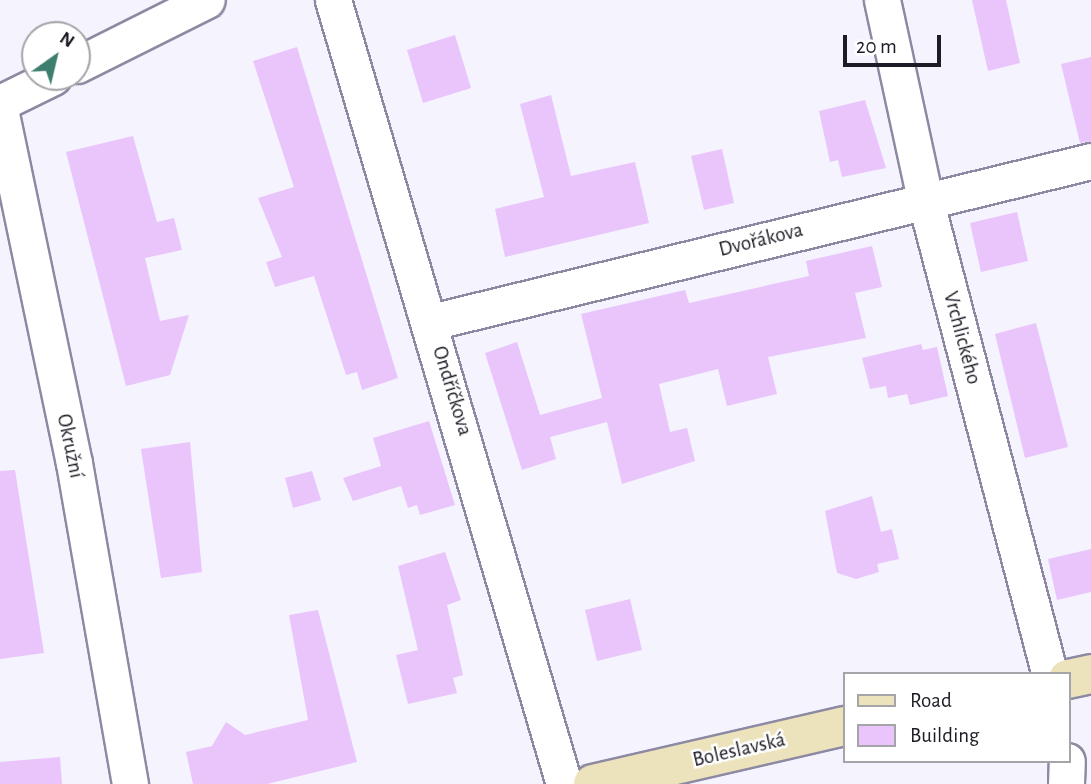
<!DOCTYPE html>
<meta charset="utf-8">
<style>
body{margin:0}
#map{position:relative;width:1091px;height:784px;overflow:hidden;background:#f4f3fe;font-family:"Alegreya Sans",sans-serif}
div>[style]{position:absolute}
.building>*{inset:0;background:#e9c5fc}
.roads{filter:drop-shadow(2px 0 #8d89a2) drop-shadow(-2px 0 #8d89a2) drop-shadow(0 2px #8d89a2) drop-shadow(0 -2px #8d89a2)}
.minor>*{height:35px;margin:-17.5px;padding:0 17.5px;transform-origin:17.5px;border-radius:17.5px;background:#fff}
.secondary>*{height:38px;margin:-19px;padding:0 19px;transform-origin:19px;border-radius:19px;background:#ece3bd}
span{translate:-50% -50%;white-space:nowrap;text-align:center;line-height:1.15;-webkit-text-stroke:5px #fff;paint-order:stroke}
.street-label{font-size:21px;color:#1d1b25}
.legend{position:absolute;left:843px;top:672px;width:228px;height:91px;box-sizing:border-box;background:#fff;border:2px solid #a5a4a8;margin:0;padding:9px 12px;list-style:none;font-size:21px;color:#1d1b25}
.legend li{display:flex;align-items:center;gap:14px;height:35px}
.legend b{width:35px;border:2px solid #a5a4a8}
.north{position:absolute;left:21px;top:21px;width:70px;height:70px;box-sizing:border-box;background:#fff;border:2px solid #a5a4a8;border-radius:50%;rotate:34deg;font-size:19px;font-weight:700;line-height:28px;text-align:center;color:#1d1b25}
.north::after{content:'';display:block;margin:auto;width:24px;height:32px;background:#3d7e6e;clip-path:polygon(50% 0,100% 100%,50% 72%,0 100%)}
.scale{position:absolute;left:843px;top:35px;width:98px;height:32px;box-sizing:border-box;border:4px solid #1d1b25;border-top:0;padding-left:9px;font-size:21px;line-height:24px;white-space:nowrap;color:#1d1b25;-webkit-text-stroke:5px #fff;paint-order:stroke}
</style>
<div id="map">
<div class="building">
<i style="clip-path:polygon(972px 0,1006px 0,1020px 63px,988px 71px)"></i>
<i style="clip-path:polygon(455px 35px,471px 88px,423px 103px,407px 50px)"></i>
<i style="clip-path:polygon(297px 47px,398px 378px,362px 390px,357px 372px,346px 375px,314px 276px,275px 287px,266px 262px,282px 257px,258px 198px,294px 187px,253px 61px)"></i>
<i style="clip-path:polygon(1091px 57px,1091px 141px,1080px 143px,1061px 64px)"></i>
<i style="clip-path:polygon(551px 95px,571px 176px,635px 162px,649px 223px,505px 257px,495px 209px,544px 197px,520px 104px)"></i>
<i style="clip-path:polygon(865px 100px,886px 168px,842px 177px,838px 160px,830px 162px,819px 111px)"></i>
<i style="clip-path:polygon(133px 136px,157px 222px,174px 218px,182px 250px,145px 258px,160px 321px,189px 315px,170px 375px,126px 386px,66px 152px)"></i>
<i style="clip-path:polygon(722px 149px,734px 203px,704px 210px,691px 156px)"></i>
<i style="clip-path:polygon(1017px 212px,1028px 261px,981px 272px,970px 223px)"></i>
<i style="clip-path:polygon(872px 246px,882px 287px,855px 293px,866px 338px,768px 357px,777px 394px,727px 406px,718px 369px,659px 384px,670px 432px,687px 428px,695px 461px,622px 484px,607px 422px,550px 437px,556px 459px,522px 470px,485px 353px,517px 342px,540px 415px,602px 398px,581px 314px,685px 290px,689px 303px,809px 276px,806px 261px)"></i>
<i style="clip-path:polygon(1036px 323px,1068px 447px,1025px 458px,995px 334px)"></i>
<i style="clip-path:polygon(921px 344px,923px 350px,937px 347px,948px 396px,910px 405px,907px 394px,888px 398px,886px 386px,870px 389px,862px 358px)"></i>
<i style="clip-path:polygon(429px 421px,455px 505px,420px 515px,417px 505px,408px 508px,401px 486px,353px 501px,343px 478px,381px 466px,373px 438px)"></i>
<i style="clip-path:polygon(190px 442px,202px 572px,161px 578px,141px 449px)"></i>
<i style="clip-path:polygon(15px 470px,44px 653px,0 659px,0 471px)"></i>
<i style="clip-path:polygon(312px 471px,321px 500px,293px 508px,285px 478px)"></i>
<i style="clip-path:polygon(872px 496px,881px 532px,892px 529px,899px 559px,877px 564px,879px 572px,856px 579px,837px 573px,825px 511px)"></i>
<i style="clip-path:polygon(1091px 549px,1091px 592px,1057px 600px,1048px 559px)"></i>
<i style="clip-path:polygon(445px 552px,461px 600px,447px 605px,463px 675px,453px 678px,457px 693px,408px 704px,396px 655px,418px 650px,398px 566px)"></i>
<i style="clip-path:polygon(630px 599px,642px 650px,597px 661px,585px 610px)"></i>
<i style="clip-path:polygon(318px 610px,357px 762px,267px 784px,193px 784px,186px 752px,212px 746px,226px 722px,245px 735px,308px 720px,289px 615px)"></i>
<i style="clip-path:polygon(60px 757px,62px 784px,0 784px,0 762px)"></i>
</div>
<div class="roads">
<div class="minor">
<i style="left:333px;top:0;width:817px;rotate:73.58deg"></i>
<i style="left:882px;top:0;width:204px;rotate:77.8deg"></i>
<i style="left:925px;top:199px;width:491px;rotate:75.3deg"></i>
<i style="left:77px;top:65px;width:145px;rotate:-26.6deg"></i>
<i style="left:0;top:103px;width:59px;rotate:-26.1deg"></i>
<i style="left:0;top:109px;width:362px;rotate:78.2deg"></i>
<i style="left:74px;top:463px;width:326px;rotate:80.1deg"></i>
<i style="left:431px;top:322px;width:679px;rotate:-13.71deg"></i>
<i style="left:1066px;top:784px;width:23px;rotate:-88deg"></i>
</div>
<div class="secondary">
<i style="left:1068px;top:679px;width:24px;rotate:-12deg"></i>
<i style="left:593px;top:784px;width:258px;rotate:-13deg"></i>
</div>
</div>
<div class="street-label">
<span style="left:761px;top:240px;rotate:-14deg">Dvořákova</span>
<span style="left:962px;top:338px;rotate:75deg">Vrchlického</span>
<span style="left:452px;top:391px;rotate:73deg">Ondříčkova</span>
<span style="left:70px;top:446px;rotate:78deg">Okružní</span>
<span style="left:739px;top:750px;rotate:-13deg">Boleslavská</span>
</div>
<ul class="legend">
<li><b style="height:9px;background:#ece3bd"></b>Road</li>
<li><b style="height:19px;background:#e9c5fc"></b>Building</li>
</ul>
<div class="north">N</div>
<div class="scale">20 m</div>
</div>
